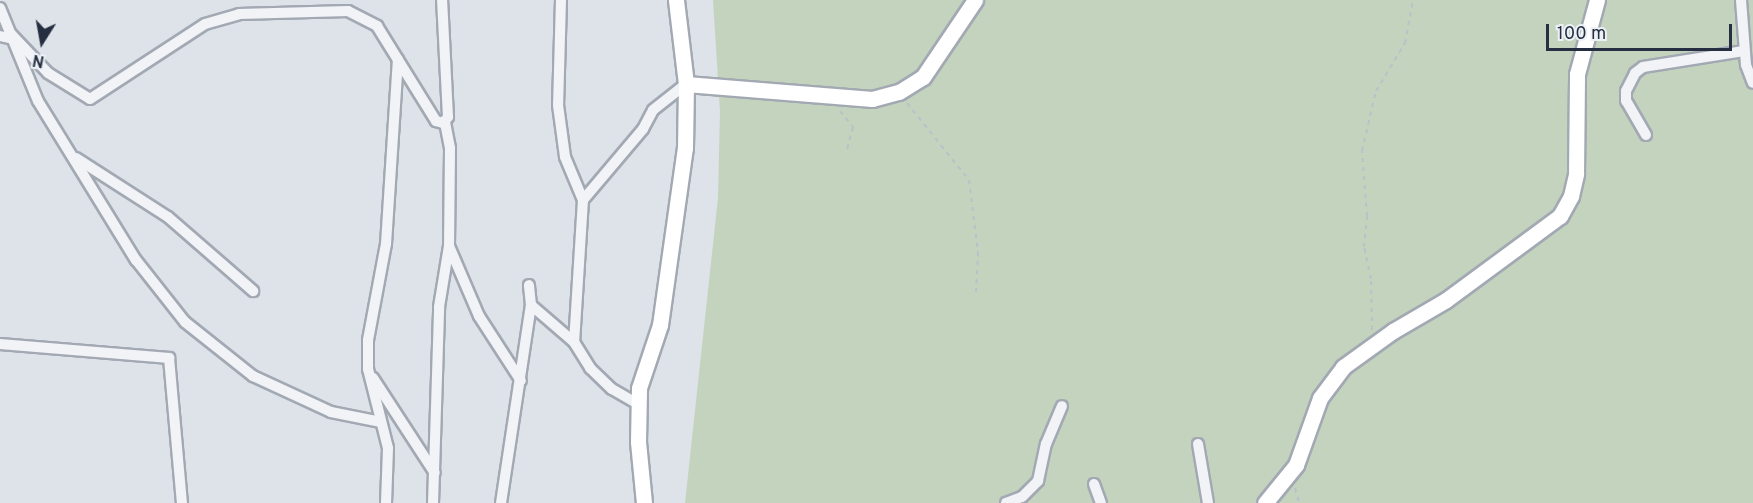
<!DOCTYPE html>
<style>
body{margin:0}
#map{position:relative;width:1753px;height:503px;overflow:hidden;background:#dee2e9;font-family:Overpass,sans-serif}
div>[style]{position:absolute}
.green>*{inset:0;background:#c3d3be}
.path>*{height:2px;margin-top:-1px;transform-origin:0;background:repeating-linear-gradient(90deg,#bcc0c8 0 4.5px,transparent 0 9px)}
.roads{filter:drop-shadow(2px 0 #a3a9b3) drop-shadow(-2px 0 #a3a9b3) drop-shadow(0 2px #a3a9b3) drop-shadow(0 -2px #a3a9b3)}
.street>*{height:10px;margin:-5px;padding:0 5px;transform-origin:5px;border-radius:5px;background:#f1f3f7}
.secondary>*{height:15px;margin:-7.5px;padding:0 7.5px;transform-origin:7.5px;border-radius:7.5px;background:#fff}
span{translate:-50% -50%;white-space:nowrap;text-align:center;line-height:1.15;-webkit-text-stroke:5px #edf1f6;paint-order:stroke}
.north{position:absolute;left:12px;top:12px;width:60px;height:60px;-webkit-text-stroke:4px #edf1f6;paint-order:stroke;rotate:191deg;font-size:16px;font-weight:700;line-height:24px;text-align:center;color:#262f41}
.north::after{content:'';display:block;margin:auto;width:21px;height:27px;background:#262f41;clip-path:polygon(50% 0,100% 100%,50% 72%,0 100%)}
.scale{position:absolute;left:1546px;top:24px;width:186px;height:27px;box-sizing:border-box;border:3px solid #262f41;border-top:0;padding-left:8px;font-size:18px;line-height:21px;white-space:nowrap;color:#262f41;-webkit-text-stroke:4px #edf1f6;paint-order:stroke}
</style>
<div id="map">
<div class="green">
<i style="clip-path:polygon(713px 0,1753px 0,1753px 503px,685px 503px,718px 198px,720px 111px)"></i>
</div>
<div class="path">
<i style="left:907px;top:103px;width:99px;rotate:51.2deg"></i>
<i style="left:969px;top:180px;width:73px;rotate:82.9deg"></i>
<i style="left:978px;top:252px;width:40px;rotate:92.9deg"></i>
<i style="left:840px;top:111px;width:21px;rotate:51deg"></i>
<i style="left:853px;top:127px;width:24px;rotate:105deg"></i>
<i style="left:1372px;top:330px;width:51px;rotate:-91.1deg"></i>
<i style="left:1371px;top:279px;width:33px;rotate:-102deg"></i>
<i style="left:1364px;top:247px;width:31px;rotate:-84deg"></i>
<i style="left:1367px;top:216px;width:65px;rotate:-94.4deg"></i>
<i style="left:1362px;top:151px;width:62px;rotate:-76.9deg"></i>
<i style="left:1376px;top:91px;width:56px;rotate:-58.9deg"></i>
<i style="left:1405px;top:43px;width:44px;rotate:-79.5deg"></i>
<i style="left:1295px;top:488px;width:16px;rotate:75deg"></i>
</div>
<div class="roads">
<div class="street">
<i style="left:561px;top:0;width:105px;rotate:91.6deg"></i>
<i style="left:558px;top:105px;width:52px;rotate:82.3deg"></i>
<i style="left:565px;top:157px;width:47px;rotate:67.3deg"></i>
<i style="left:583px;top:200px;width:142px;rotate:93.6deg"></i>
<i style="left:574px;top:342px;width:31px;rotate:58deg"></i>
<i style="left:590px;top:368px;width:30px;rotate:44deg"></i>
<i style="left:612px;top:389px;width:30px;rotate:30deg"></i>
<i style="left:1741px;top:0;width:65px;rotate:85.6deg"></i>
<i style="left:1746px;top:65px;width:19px;rotate:69deg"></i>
<i style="left:0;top:8px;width:100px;rotate:67.8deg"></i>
<i style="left:38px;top:101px;width:187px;rotate:58.4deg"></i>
<i style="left:136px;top:260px;width:79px;rotate:51.7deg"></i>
<i style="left:185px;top:322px;width:87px;rotate:38.5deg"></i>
<i style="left:253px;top:376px;width:86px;rotate:24.8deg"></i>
<i style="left:331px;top:412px;width:51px;rotate:11.3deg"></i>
<i style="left:11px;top:34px;width:54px;rotate:46.5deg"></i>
<i style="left:48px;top:73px;width:49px;rotate:31.8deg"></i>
<i style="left:90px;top:99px;width:137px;rotate:-33.1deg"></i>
<i style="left:205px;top:24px;width:35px;rotate:-16deg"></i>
<i style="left:239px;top:14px;width:109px;rotate:-1.6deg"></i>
<i style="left:348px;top:11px;width:33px;rotate:27deg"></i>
<i style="left:377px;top:26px;width:112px;rotate:58.2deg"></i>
<i style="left:436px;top:121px;width:7px;rotate:16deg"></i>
<i style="left:443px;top:123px;width:8px;rotate:-50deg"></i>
<i style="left:448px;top:117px;width:117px;rotate:-92.9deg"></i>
<i style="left:0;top:36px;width:13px;rotate:13deg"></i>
<i style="left:1646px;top:135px;width:39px;rotate:-120deg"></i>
<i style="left:1626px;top:101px;width:10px;rotate:-90deg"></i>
<i style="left:1626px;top:91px;width:20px;rotate:-63deg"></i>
<i style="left:1635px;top:73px;width:10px;rotate:-37deg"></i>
<i style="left:1643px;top:67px;width:102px;rotate:-9deg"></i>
<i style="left:76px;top:158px;width:109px;rotate:32.7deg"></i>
<i style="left:168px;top:217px;width:113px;rotate:41deg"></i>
<i style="left:583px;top:200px;width:93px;rotate:-49.8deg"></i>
<i style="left:643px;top:129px;width:21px;rotate:-62deg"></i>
<i style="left:653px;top:110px;width:42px;rotate:-38.2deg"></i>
<i style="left:449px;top:246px;width:76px;rotate:66.8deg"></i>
<i style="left:479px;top:316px;width:77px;rotate:57.1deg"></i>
<i style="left:531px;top:305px;width:57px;rotate:40.7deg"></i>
<i style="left:0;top:344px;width:170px;rotate:4.7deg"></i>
<i style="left:169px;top:358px;width:146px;rotate:84.9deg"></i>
<i style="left:373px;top:378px;width:113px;rotate:56.9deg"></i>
<i style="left:1198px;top:444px;width:60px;rotate:80.4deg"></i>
<i style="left:1094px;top:484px;width:20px;rotate:70deg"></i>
<i style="left:386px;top:503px;width:55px;rotate:-87.9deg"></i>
<i style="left:388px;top:448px;width:81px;rotate:-104.2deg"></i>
<i style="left:368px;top:369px;width:29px;rotate:-90deg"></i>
<i style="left:368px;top:340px;width:98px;rotate:-79.4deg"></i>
<i style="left:386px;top:244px;width:185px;rotate:-86.3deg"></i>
<i style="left:433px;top:503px;width:196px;rotate:-88.2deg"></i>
<i style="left:439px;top:307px;width:62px;rotate:-80.7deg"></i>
<i style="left:449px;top:246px;width:98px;rotate:-89.4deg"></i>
<i style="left:450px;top:148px;width:26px;rotate:-101deg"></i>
<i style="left:501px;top:503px;width:200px;rotate:-81.4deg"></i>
<i style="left:531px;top:305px;width:20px;rotate:-96deg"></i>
<i style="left:1006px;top:503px;width:17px;rotate:-21deg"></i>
<i style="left:1022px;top:497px;width:23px;rotate:-45deg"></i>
<i style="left:1038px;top:481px;width:38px;rotate:-78deg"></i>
<i style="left:1046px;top:444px;width:41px;rotate:-67.2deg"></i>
</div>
<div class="secondary">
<i style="left:686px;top:84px;width:187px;rotate:4.6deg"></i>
<i style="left:872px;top:99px;width:28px;rotate:-15deg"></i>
<i style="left:899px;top:92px;width:28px;rotate:-32deg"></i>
<i style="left:923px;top:77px;width:93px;rotate:-56deg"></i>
<i style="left:644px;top:503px;width:61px;rotate:-95.6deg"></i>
<i style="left:638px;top:442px;width:54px;rotate:-88.9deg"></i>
<i style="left:639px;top:388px;width:66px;rotate:-71.6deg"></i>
<i style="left:660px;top:325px;width:179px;rotate:-82deg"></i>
<i style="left:685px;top:148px;width:64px;rotate:-89.1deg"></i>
<i style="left:686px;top:84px;width:85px;rotate:-96.8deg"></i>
<i style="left:1265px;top:503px;width:49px;rotate:-50.8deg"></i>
<i style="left:1296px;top:465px;width:71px;rotate:-70.3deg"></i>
<i style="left:1320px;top:398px;width:39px;rotate:-53deg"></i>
<i style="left:1343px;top:367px;width:62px;rotate:-35.8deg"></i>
<i style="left:1393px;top:331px;width:61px;rotate:-30.3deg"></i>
<i style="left:1446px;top:300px;width:142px;rotate:-36.4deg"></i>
<i style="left:1560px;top:216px;width:23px;rotate:-61deg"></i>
<i style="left:1571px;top:196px;width:23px;rotate:-77deg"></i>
<i style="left:1576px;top:174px;width:100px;rotate:-89.4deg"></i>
<i style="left:1577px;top:74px;width:77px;rotate:-74.9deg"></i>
</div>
</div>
<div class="north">N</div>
<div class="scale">100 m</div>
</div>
